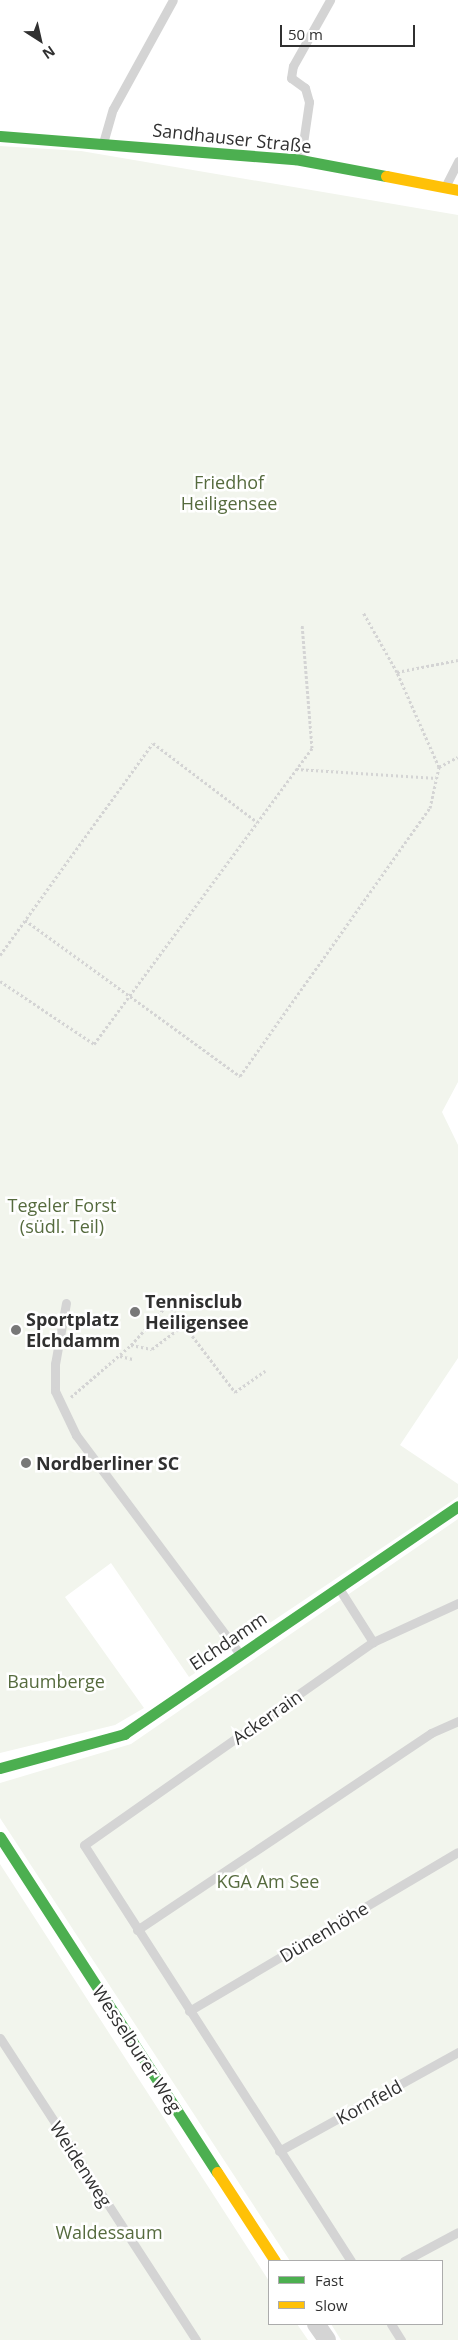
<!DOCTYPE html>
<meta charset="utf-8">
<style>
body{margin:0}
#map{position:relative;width:458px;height:2340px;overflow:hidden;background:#fff;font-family:"Open Sans",sans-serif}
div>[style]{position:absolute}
.green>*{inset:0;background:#f2f5ed}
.path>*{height:3px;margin-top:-1.5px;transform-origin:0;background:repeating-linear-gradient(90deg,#d4d4d4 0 2.5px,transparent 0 5px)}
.lane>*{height:9px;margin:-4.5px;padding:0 4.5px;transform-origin:4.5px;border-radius:4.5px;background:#d4d4d4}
.street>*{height:18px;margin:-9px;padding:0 9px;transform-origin:9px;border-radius:9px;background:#d4d4d4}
.fast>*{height:11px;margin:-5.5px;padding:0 5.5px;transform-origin:5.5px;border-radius:5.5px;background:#4caf50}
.slow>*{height:11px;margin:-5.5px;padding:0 5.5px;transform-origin:5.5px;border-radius:5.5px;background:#ffc107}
.dots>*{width:14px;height:14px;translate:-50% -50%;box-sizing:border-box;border:2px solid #fff;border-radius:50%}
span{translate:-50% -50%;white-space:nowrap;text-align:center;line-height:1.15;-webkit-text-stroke:5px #fff;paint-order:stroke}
.street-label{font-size:18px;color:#303030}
.park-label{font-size:18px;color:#566b3e}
.poi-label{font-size:18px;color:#303030;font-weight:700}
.left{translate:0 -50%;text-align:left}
.legend{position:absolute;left:268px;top:2260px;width:175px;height:65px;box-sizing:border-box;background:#fff;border:1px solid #acacac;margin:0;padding:6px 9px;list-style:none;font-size:15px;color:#303030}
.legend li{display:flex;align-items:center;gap:10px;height:25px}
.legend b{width:25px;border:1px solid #acacac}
.north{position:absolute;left:15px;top:15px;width:50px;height:50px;-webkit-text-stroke:4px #fff;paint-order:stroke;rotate:145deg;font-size:14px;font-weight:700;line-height:20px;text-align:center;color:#303030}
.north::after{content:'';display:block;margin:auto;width:18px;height:22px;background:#303030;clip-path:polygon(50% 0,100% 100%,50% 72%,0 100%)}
.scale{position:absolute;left:280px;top:25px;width:135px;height:22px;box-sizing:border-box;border:2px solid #303030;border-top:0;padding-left:6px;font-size:15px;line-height:18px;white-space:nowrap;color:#303030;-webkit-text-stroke:4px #fff;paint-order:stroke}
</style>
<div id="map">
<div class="green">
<i style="clip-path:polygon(0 146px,81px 151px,458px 215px,458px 1082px,442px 1112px,458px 1145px,458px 1358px,400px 1445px,458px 1484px,458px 1497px,189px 1677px,111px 1563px,65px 1597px,144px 1708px,115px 1725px,0 1753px)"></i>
<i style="clip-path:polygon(458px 1519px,458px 2340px,341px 2340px,331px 2324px,442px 2324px,442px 2261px,290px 2261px,0 1818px,0 1783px,131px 1744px)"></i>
<i style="clip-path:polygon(0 1864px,269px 2281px,269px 2324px,297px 2324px,308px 2340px,0 2340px)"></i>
</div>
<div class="path">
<i style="left:397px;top:672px;width:62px;rotate:-11.1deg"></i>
<i style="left:439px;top:767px;width:21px;rotate:-28deg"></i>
<i style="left:296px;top:769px;width:141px;rotate:3.7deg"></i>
<i style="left:25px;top:920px;width:266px;rotate:36deg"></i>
<i style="left:240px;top:1076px;width:329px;rotate:-54.7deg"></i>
<i style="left:430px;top:808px;width:42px;rotate:-77.6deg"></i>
<i style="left:439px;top:767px;width:104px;rotate:-113.9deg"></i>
<i style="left:397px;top:672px;width:69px;rotate:-119.5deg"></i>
<i style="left:0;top:955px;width:261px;rotate:-54.2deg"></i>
<i style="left:153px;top:743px;width:131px;rotate:37.2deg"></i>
<i style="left:0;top:981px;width:113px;rotate:33.8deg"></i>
<i style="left:94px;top:1044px;width:368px;rotate:-53.6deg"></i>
<i style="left:312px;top:748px;width:124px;rotate:-94.6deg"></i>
<i style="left:131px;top:1345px;width:55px;rotate:-47.9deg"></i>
<i style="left:168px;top:1304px;width:111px;rotate:52.7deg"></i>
<i style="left:235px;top:1392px;width:37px;rotate:-35deg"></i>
<i style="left:120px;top:1356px;width:13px;rotate:13deg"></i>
<i style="left:71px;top:1397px;width:79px;rotate:-40.9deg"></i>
<i style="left:131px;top:1345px;width:21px;rotate:11deg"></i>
<i style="left:152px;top:1349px;width:41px;rotate:-37.1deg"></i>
</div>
<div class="lane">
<i style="left:103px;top:143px;width:35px;rotate:-74deg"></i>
<i style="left:113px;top:109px;width:124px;rotate:-61.2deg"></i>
<i style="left:301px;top:157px;width:56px;rotate:-81.7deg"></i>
<i style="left:309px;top:102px;width:15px;rotate:-106deg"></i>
<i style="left:305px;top:88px;width:17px;rotate:-144deg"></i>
<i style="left:291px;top:78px;width:12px;rotate:-81deg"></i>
<i style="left:293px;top:66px;width:76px;rotate:-60.7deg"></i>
<i style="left:446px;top:185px;width:27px;rotate:-63deg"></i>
<i style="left:66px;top:1303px;width:62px;rotate:100.2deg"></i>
<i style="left:55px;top:1364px;width:27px;rotate:90deg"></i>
<i style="left:55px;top:1391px;width:49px;rotate:64.5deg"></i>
<i style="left:76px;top:1435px;width:274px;rotate:53.2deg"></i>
<i style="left:340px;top:1590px;width:62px;rotate:57.6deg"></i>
<i style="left:137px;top:1930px;width:354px;rotate:-33.8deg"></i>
<i style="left:431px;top:1733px;width:30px;rotate:-24deg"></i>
<i style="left:189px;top:2011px;width:312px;rotate:-30.6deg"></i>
<i style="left:0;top:2038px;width:360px;rotate:57deg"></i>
<i style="left:279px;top:2151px;width:205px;rotate:-28.9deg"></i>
<i style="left:351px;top:2261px;width:494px;rotate:-122.7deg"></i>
<i style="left:84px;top:1845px;width:353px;rotate:-35.1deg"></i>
<i style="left:373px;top:1642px;width:94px;rotate:-24.6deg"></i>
<i style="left:404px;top:2261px;width:61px;rotate:-28.2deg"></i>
<i style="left:391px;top:2324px;width:19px;rotate:58deg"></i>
</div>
<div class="street">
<i style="left:316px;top:2324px;width:19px;rotate:55deg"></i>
</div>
<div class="fast">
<i style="left:0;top:136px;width:296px;rotate:4.5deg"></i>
<i style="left:295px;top:159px;width:93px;rotate:10.6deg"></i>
<i style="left:0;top:1768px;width:129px;rotate:-15.3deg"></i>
<i style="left:124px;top:1734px;width:404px;rotate:-34.3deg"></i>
<i style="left:0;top:1837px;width:399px;rotate:57.1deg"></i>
</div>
<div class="slow">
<i style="left:386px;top:176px;width:73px;rotate:11deg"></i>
<i style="left:217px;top:2172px;width:106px;rotate:56.9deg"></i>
</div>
<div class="dots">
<i style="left:135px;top:1312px;background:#787878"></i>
<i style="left:16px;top:1330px;background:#787878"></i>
<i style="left:26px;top:1463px;background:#787878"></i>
</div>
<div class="street-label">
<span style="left:232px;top:138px;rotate:6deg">Sandhauser Straße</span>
<span style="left:228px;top:1641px;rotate:-34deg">Elchdamm</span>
<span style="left:267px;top:1717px;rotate:-35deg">Ackerrain</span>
<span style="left:324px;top:1932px;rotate:-31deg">Dünenhöhe</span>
<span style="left:137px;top:2049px;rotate:57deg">Wesselburer Weg</span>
<span style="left:369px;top:2102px;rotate:-29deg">Kornfeld</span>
<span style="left:81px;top:2164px;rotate:57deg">Weidenweg</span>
</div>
<div class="park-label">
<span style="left:229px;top:493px">Friedhof<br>Heiligensee</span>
<span style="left:62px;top:1216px">Tegeler Forst<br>(südl. Teil)</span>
<span style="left:56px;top:1681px">Baumberge</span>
<span style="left:268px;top:1881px">KGA Am See</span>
<span style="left:109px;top:2232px">Waldessaum</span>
</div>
<div class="poi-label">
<span class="left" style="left:145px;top:1312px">Tennisclub<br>Heiligensee</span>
<span class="left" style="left:26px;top:1330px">Sportplatz<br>Elchdamm</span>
<span class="left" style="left:36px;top:1463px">Nordberliner SC</span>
</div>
<ul class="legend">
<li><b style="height:6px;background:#4caf50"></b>Fast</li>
<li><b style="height:6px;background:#ffc107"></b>Slow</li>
</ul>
<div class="north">N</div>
<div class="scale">50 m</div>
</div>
